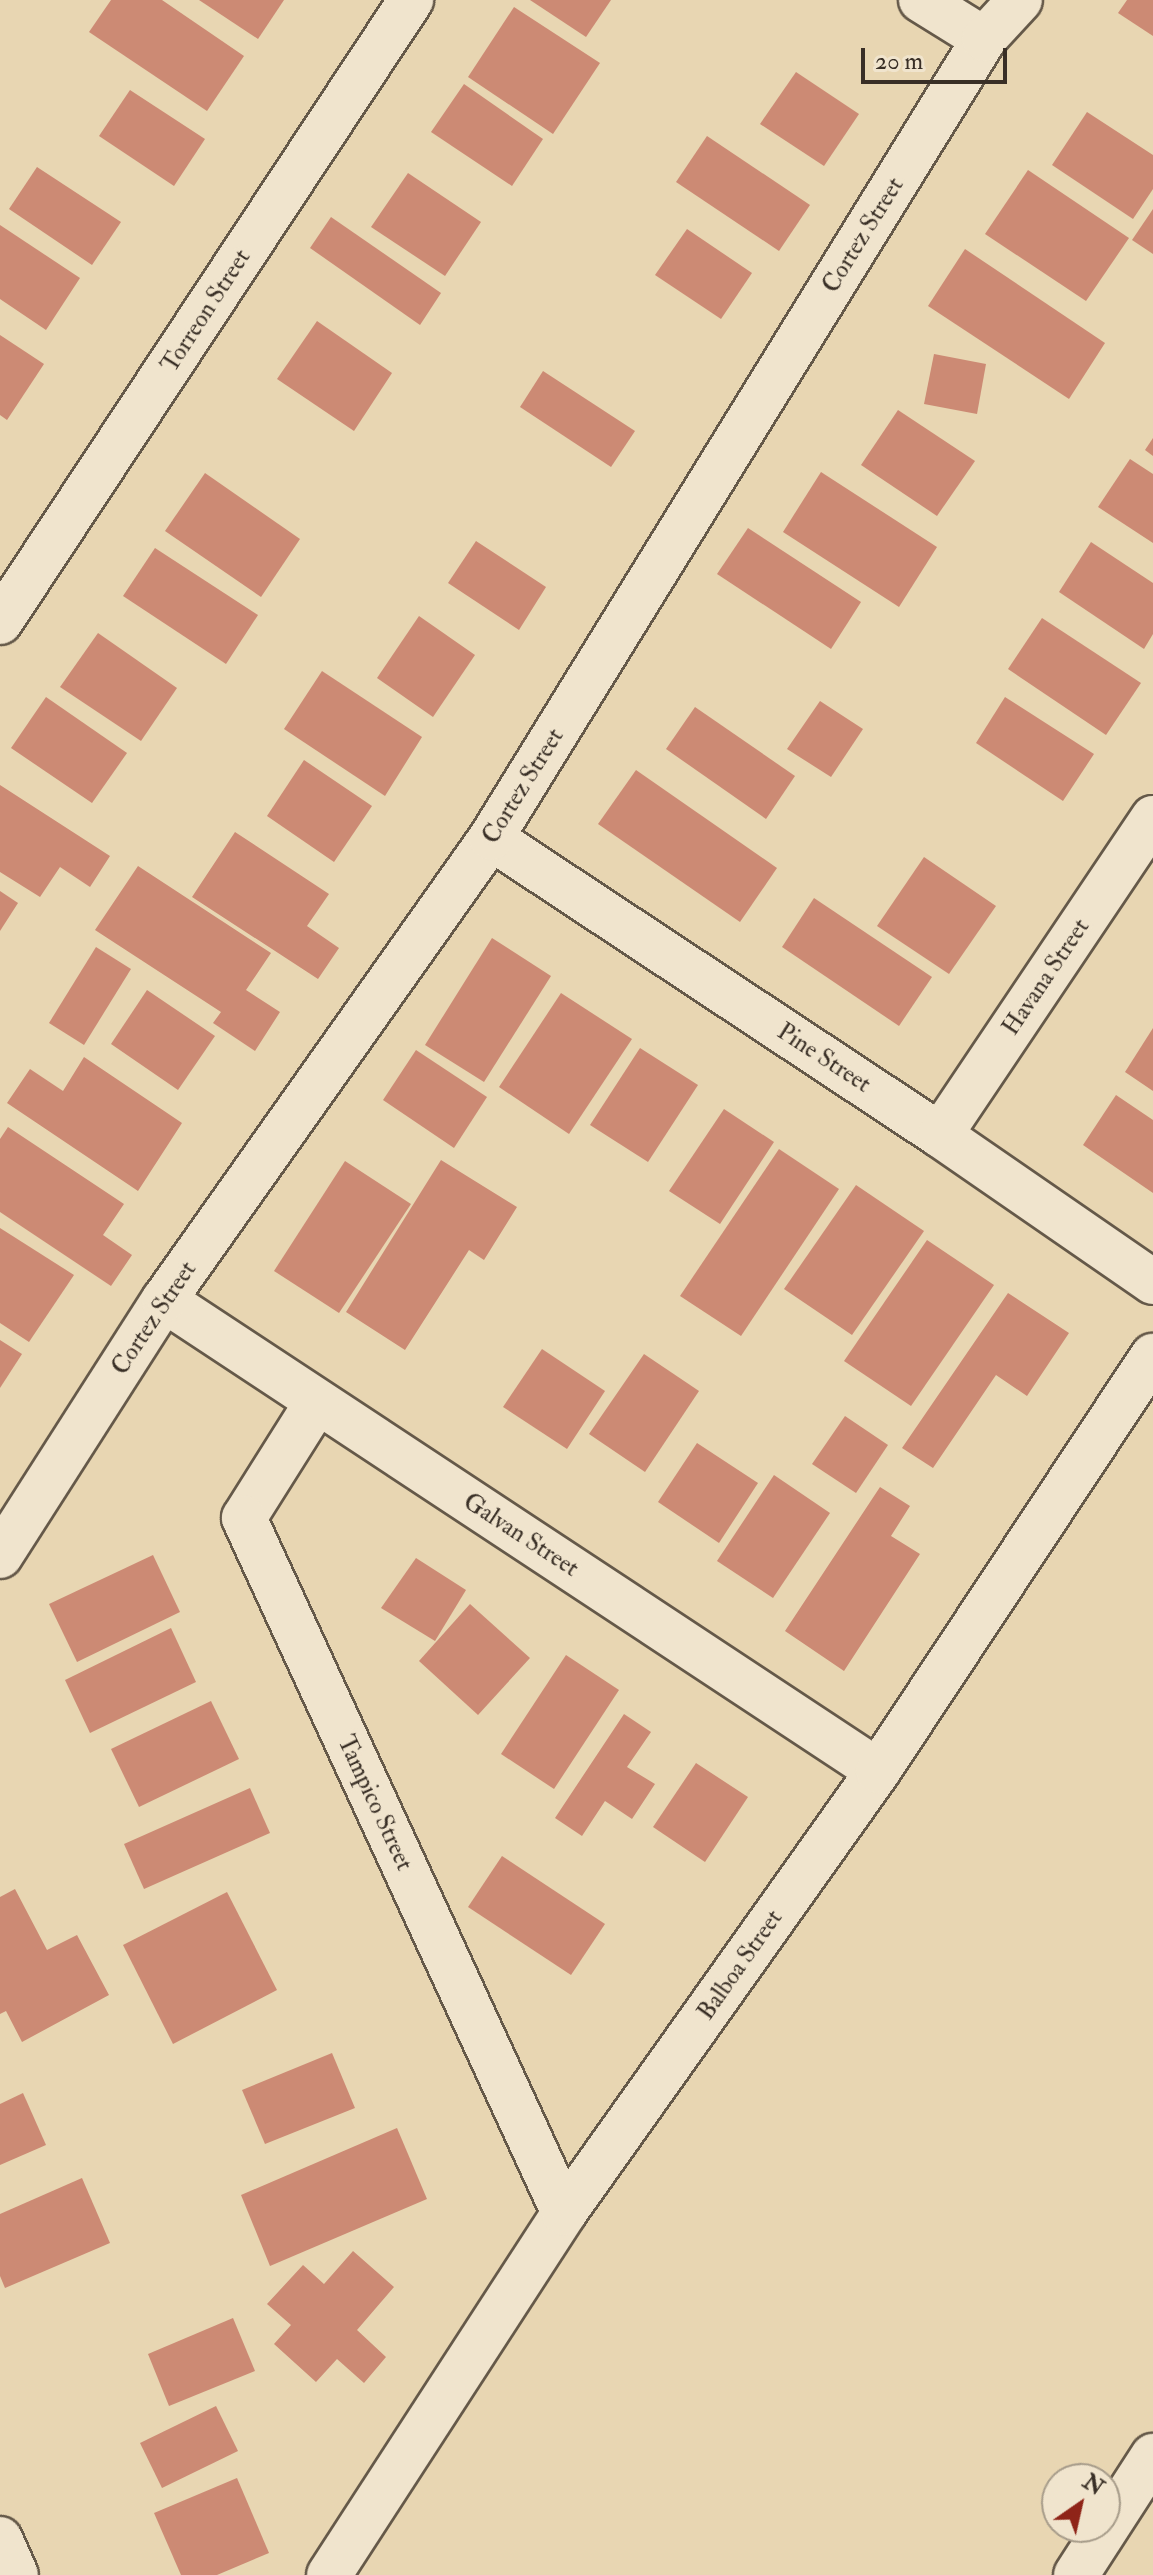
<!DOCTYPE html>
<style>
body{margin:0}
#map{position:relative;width:1153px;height:2575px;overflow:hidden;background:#e8d6b2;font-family:"IM FELL Double Pica",serif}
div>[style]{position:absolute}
.building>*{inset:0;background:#cc8a74}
.roads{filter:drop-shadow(2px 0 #655949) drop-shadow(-2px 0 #655949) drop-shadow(0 2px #655949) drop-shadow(0 -2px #655949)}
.minor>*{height:44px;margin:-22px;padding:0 22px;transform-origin:22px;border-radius:22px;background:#f0e4cd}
.secondary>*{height:44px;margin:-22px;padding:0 22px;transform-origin:22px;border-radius:22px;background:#f0e4cd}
span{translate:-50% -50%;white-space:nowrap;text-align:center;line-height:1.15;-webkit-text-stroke:8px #f0e4cd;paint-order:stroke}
.street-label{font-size:24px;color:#392f26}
.north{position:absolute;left:1041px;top:2463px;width:80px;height:80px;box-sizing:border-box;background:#f0e4cd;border:2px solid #a79c8a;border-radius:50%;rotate:34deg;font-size:22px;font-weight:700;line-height:32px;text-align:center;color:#392f26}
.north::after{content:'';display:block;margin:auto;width:28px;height:36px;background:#8f2418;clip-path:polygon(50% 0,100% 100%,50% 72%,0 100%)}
.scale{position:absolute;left:861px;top:48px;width:146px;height:36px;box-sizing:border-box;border:4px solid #392f26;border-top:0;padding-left:10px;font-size:24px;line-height:28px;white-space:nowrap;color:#392f26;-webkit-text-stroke:6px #f0e4cd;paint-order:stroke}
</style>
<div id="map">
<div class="building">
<i style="clip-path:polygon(111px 0,162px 0,244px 56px,207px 111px,89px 32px)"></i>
<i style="clip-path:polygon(199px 0,284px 0,258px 39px)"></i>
<i style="clip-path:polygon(530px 0,611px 0,586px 37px)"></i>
<i style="clip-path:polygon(1127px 0,1153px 0,1153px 36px,1118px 13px)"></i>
<i style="clip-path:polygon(514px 7px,600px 63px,553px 134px,468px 77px)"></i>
<i style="clip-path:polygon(796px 72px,859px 114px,824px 166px,760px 124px)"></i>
<i style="clip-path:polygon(464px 84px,543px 139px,512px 186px,431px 132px)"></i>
<i style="clip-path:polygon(130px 90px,205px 139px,174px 186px,99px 136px)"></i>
<i style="clip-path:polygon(1087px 112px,1153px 155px,1153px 189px,1133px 219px,1052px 165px)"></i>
<i style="clip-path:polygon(707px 136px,810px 205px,779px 251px,676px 182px)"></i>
<i style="clip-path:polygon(37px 167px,121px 222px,92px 265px,9px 209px)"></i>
<i style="clip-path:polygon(1028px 170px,1129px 238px,1086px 301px,985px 234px)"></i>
<i style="clip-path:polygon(408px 173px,481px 222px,445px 276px,371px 227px)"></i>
<i style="clip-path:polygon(1153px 209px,1153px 254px,1132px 240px)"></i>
<i style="clip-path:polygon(331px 217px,441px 293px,420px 325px,310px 248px)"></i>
<i style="clip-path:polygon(0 225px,80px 278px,46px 330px,0 299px)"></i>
<i style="clip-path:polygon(687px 229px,752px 273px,721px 319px,655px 275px)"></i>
<i style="clip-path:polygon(965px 249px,1105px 343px,1069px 399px,928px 306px)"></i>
<i style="clip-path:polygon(317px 321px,392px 373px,354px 431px,277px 379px)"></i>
<i style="clip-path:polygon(0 335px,44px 364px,7px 420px,0 415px)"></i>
<i style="clip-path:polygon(934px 354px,986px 364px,977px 414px,924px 404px)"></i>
<i style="clip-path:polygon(543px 371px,635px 431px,611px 467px,520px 407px)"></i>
<i style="clip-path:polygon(898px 410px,975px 461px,937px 516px,861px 465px)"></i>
<i style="clip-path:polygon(1153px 438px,1153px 456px,1145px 450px)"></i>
<i style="clip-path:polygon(1130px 459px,1153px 474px,1153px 543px,1098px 507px)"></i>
<i style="clip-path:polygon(821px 472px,937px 547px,899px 607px,783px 532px)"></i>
<i style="clip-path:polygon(205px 473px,300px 539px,261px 597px,165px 531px)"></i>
<i style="clip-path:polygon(748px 528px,861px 602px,831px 649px,717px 574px)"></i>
<i style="clip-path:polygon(476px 541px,546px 587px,519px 630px,448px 583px)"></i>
<i style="clip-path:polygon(1091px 542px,1153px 583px,1153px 634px,1144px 649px,1059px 592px)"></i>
<i style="clip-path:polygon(155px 548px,258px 615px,226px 664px,123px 596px)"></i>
<i style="clip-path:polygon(419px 616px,475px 655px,433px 717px,377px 678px)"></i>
<i style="clip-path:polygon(1042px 618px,1141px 683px,1106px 735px,1008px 669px)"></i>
<i style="clip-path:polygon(98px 633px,177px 688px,141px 741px,60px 687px)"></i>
<i style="clip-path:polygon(322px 671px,422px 737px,385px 796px,284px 729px)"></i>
<i style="clip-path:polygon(46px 697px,127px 753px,92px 803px,11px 748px)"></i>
<i style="clip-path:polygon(1005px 697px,1094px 754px,1063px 801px,976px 743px)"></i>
<i style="clip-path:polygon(820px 701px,863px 729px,831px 777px,787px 749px)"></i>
<i style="clip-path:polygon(695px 707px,795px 776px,766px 819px,666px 749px)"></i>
<i style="clip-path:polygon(304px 760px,372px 806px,334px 862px,267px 816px)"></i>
<i style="clip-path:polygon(636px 770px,777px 868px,740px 922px,598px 824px)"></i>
<i style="clip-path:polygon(0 785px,110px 856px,90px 887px,60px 867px,40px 897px,0 872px)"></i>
<i style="clip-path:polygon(235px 832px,329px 894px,307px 926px,339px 948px,318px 979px,192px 897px)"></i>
<i style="clip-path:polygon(924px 857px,996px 906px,949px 974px,877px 926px)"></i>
<i style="clip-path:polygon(138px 866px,271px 953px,246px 990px,280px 1012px,255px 1051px,213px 1023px,221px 1012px,95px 930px)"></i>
<i style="clip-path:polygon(0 891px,18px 903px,0 931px)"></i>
<i style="clip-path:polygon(814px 898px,932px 977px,899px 1026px,782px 947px)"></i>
<i style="clip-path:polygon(492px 938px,551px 976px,484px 1082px,425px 1045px)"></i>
<i style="clip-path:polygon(96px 947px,131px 969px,84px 1045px,49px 1023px)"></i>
<i style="clip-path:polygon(147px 990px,215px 1036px,178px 1090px,111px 1044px)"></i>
<i style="clip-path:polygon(561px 993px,632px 1039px,569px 1134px,499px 1087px)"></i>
<i style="clip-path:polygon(1153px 1028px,1153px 1091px,1125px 1072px)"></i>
<i style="clip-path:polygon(640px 1048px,698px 1085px,648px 1162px,590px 1125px)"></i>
<i style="clip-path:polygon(416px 1050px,487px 1097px,454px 1148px,383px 1100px)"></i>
<i style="clip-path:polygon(84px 1057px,182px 1123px,138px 1191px,7px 1103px,30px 1069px,63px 1091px)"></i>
<i style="clip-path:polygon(1116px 1095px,1153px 1120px,1153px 1193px,1083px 1145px)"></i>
<i style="clip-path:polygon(724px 1109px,774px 1142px,720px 1224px,669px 1191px)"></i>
<i style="clip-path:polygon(8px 1127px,124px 1204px,103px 1235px,132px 1255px,111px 1286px,0 1212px,0 1139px)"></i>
<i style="clip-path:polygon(779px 1149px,839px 1189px,741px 1336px,680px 1296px)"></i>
<i style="clip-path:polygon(441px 1160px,517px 1207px,484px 1260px,469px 1250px,405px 1350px,346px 1312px)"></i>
<i style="clip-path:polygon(345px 1161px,411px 1204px,339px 1313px,274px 1271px)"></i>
<i style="clip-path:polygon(856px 1185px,924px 1231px,852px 1335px,784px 1289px)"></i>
<i style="clip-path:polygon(0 1228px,74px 1275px,29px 1342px,0 1323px)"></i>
<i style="clip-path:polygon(927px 1240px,994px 1285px,911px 1406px,844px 1361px)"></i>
<i style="clip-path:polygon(1008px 1293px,1069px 1333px,1027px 1396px,996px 1375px,933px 1468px,902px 1448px)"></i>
<i style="clip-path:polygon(0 1340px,22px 1354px,0 1388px)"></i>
<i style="clip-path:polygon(542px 1349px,605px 1391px,567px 1449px,503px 1407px)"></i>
<i style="clip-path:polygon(644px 1354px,699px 1391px,645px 1472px,589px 1434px)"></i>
<i style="clip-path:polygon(845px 1416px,888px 1445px,856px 1493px,812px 1464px)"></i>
<i style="clip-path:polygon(697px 1443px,758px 1483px,719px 1543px,658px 1502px)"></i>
<i style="clip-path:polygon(774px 1475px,830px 1513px,773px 1598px,717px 1561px)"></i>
<i style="clip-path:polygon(880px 1487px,910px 1506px,891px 1536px,920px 1554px,844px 1671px,785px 1631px)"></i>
<i style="clip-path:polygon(153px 1555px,180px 1612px,77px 1662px,49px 1604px)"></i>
<i style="clip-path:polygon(416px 1558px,466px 1590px,435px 1641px,381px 1608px)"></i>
<i style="clip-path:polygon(470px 1604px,530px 1658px,478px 1715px,419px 1661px)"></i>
<i style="clip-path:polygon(171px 1628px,196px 1682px,90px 1733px,65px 1680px)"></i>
<i style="clip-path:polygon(566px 1655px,619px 1690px,554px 1789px,501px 1754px)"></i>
<i style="clip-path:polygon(211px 1701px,239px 1759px,139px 1807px,111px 1749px)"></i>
<i style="clip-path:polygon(624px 1714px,651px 1732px,627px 1767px,655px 1784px,632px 1819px,605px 1801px,582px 1836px,555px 1818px)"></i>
<i style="clip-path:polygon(696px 1763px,748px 1797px,705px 1862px,653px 1827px)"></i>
<i style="clip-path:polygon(250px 1788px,270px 1833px,144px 1889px,124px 1844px)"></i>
<i style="clip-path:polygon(502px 1856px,605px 1924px,571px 1975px,468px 1907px)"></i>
<i style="clip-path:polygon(15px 1889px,47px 1950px,77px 1935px,109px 1995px,22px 2042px,6px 2011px,0 2014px,0 1897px)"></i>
<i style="clip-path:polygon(227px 1892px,277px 1990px,173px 2044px,123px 1945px)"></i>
<i style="clip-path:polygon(332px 2053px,355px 2108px,265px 2144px,242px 2090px)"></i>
<i style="clip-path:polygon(23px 2093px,46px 2145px,0 2165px,0 2104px)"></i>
<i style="clip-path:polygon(397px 2128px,427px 2199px,270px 2266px,241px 2195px)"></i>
<i style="clip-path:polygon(82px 2178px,110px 2243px,5px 2288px,0 2276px,0 2214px)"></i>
<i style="clip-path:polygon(353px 2251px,394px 2287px,357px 2330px,386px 2357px,364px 2383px,337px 2359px,316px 2382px,274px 2344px,291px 2325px,267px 2304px,303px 2265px,324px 2284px)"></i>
<i style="clip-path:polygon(233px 2318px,255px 2371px,169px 2406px,148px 2354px)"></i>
<i style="clip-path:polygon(216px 2406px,238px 2451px,162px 2488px,140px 2443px)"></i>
<i style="clip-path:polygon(237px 2478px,269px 2553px,217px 2575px,181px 2575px,154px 2513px)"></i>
</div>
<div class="roads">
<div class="minor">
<i style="left:921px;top:0;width:74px;rotate:31.8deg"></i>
<i style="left:0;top:622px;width:746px;rotate:-56.54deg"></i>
<i style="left:491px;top:838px;width:538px;rotate:33.48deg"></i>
<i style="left:940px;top:1135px;width:259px;rotate:34.6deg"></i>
<i style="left:940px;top:1135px;width:382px;rotate:-56.1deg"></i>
<i style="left:164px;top:1300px;width:855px;rotate:33.41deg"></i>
<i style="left:317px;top:1402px;width:137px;rotate:122.2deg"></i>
<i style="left:244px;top:1518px;width:765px;rotate:65.28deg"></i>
<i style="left:0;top:1556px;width:304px;rotate:-57.4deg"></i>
<i style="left:164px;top:1300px;width:566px;rotate:-54.71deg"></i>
<i style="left:491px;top:838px;width:939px;rotate:-58.32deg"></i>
<i style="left:984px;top:39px;width:53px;rotate:-47.3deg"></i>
<i style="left:329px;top:2575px;width:432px;rotate:-57deg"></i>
<i style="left:564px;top:2213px;width:542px;rotate:-54.61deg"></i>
<i style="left:878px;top:1771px;width:498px;rotate:-56.5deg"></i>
<i style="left:1076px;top:2575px;width:142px;rotate:-57.1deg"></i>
</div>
<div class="secondary">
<i style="left:0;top:2539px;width:39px;rotate:66deg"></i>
</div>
</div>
<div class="street-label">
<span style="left:863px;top:235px;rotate:-58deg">Cortez Street</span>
<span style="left:206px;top:311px;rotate:-57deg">Torreon Street</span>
<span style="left:523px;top:786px;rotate:-58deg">Cortez Street</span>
<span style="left:1046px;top:977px;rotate:-56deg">Havana Street</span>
<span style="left:824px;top:1058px;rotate:33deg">Pine Street</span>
<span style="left:154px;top:1318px;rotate:-56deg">Cortez Street</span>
<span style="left:521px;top:1535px;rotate:33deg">Galvan Street</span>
<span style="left:375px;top:1803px;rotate:65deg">Tampico Street</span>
<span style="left:740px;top:1965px;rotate:-55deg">Balboa Street</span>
</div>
<div class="north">N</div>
<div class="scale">20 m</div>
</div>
